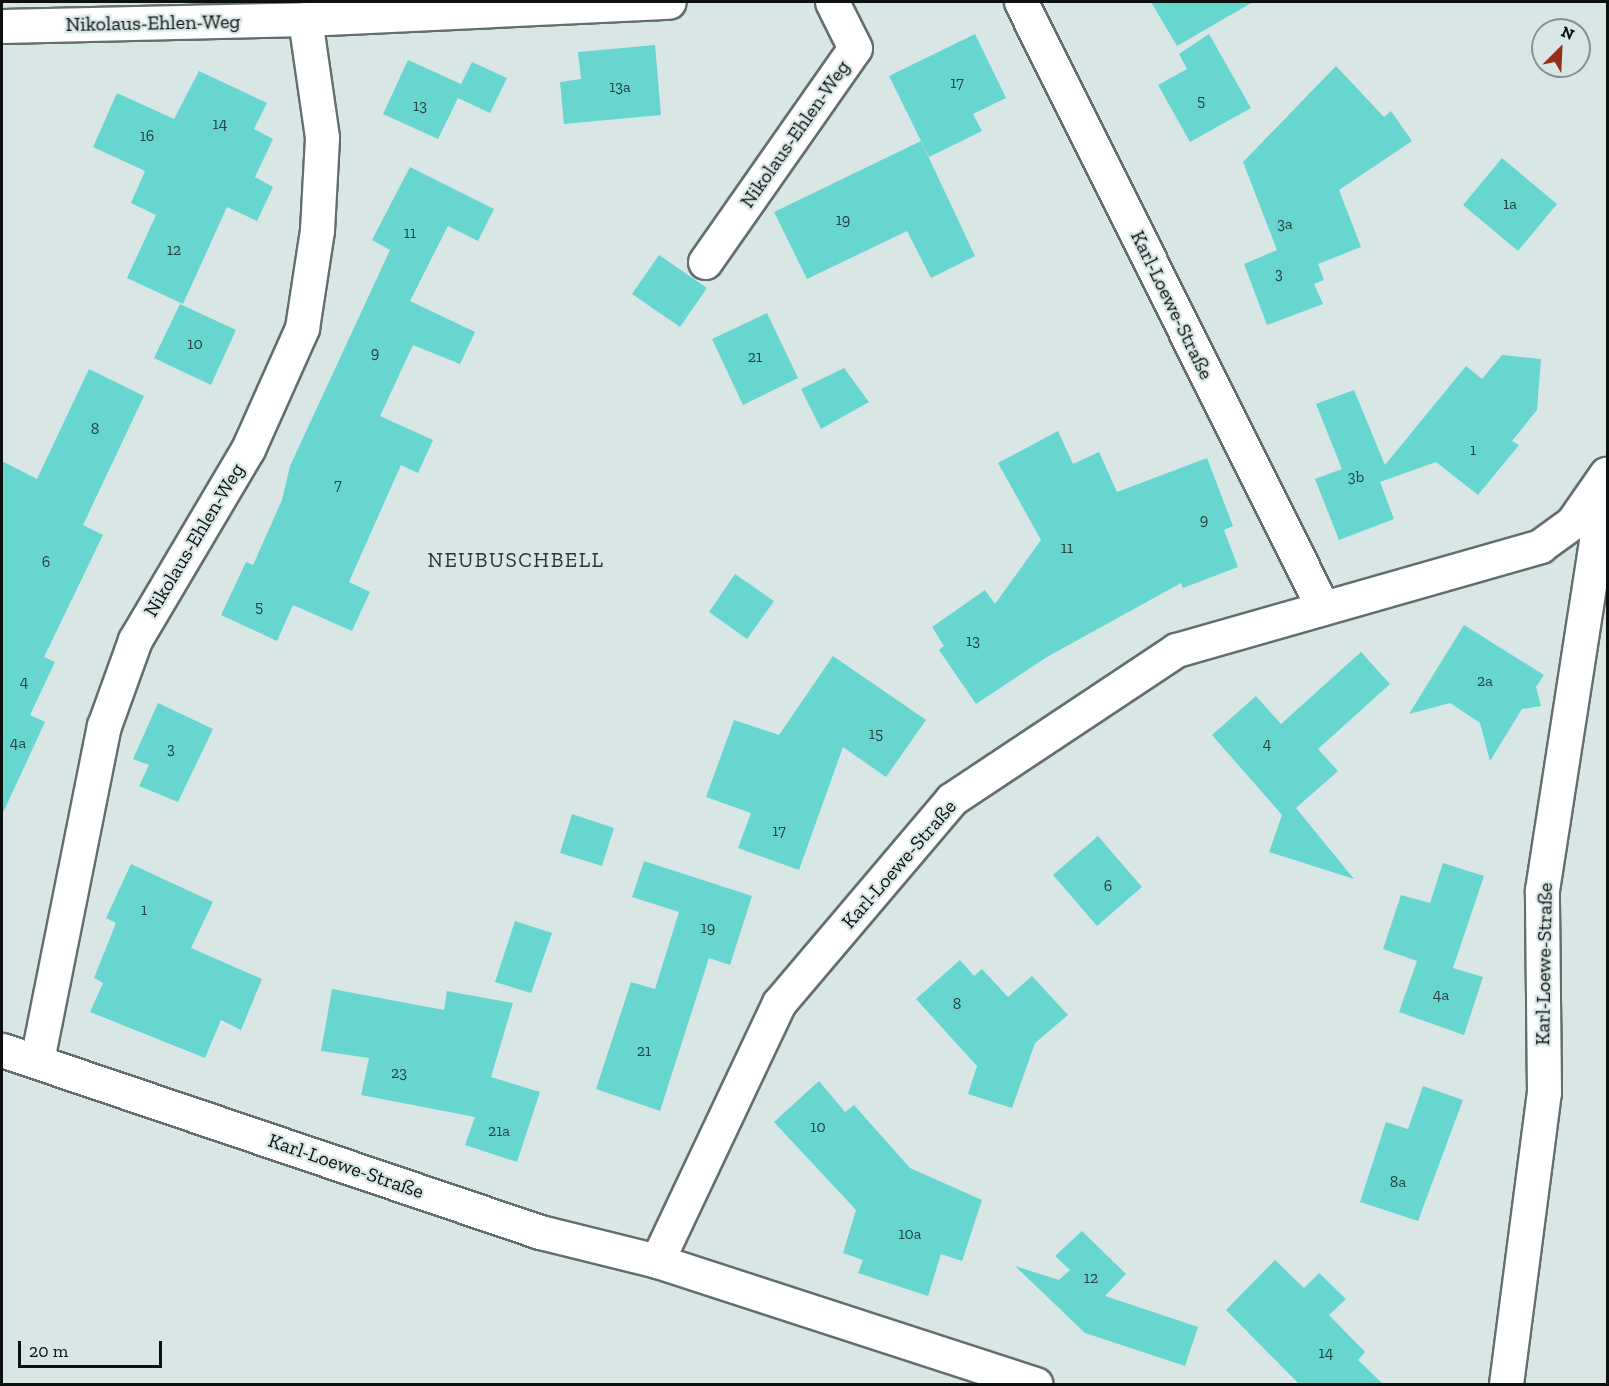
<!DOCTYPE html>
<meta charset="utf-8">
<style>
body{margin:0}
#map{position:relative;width:1609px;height:1386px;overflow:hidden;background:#d8e7e5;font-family:"Zilla Slab",serif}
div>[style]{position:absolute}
.building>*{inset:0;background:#67d6cf}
.roads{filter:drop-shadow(2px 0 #626f6e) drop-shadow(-2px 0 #626f6e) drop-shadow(0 2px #626f6e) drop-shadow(0 -2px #626f6e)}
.street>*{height:33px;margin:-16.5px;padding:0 16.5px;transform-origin:16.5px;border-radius:16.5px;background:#fff}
span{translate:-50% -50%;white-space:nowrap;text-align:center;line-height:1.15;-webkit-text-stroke:4.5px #d8e7e5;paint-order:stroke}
.number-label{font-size:16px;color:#234240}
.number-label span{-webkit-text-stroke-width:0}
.street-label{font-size:20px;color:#0c1110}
.neighbourhood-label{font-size:21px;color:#2a3635;letter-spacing:1.5px}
.frame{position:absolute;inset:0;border:3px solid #0c1110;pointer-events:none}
.north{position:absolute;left:1531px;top:18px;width:60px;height:60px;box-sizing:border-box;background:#d8e7e5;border:2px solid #869190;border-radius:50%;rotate:24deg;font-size:16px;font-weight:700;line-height:24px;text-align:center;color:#0c1110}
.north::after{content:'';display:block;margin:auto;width:21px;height:27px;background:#972e18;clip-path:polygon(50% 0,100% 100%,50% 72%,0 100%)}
.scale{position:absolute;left:18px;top:1341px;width:144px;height:27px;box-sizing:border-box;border:3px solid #0c1110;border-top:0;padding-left:8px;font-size:18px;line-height:21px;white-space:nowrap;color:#0c1110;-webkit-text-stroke:4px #d8e7e5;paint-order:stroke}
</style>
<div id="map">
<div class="building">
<i style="clip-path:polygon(1151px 2px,1253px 2px,1177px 46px)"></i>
<i style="clip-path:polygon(975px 34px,1006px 98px,973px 114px,982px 131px,929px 157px,889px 76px)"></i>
<i style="clip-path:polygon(1209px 34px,1251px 108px,1190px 142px,1158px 85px,1187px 69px,1179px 54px)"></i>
<i style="clip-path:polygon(655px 45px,661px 115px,564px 124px,560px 82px,581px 79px,578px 52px)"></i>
<i style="clip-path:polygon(408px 60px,461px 84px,472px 62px,507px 78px,490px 113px,458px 98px,438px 139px,383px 114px)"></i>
<i style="clip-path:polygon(1336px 66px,1384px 117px,1391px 111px,1412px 141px,1339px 190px,1361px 247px,1318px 264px,1324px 280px,1314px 284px,1323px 304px,1267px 325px,1244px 264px,1277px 250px,1243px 162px)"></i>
<i style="clip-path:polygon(199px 71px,267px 103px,254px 129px,273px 139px,255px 177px,273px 187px,257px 221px,227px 207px,183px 304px,127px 278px,156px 215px,131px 203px,145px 171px,93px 147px,117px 93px,174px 119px)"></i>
<i style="clip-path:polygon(921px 141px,975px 256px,931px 278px,907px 231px,807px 279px,774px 212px)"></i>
<i style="clip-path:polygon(1502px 158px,1557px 204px,1518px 251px,1463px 205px)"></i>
<i style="clip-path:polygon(410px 167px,494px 209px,478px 241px,448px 226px,410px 301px,475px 332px,460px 364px,413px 345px,380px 416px,433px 440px,418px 473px,401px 465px,349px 582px,370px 592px,352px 631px,293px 605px,277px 641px,221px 615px,246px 562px,253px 565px,282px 500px,290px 466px,390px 250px,372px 240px)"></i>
<i style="clip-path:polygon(659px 255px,707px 288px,680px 327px,632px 294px)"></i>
<i style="clip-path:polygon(180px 304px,236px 330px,211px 385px,154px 358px)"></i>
<i style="clip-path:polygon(767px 313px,798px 378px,743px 405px,712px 339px)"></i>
<i style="clip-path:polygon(1502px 355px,1541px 359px,1537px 410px,1512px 441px,1519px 445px,1478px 495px,1436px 462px,1380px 482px,1394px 519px,1339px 540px,1315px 479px,1342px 469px,1316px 404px,1354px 390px,1385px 465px,1466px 366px,1482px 379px)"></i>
<i style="clip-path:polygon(844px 368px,869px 402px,821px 429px,801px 389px)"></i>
<i style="clip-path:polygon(89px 369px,144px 396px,83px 525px,103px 535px,44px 657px,55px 662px,30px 715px,45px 722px,2px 815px,2px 461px,37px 479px)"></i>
<i style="clip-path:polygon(1058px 431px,1073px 464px,1099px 452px,1117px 492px,1207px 458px,1233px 526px,1224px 530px,1238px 567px,1183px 588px,1181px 583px,1047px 657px,976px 704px,939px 650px,944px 646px,932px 627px,985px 590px,995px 604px,1041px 540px,998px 463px)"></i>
<i style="clip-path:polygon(735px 574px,774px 601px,747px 639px,709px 612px)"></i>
<i style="clip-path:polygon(1464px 625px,1544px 675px,1536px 687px,1541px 706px,1522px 709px,1490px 761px,1480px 723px,1450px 703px,1409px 714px)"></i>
<i style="clip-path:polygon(1361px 652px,1390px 684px,1318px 749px,1338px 771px,1296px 808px,1354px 879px,1269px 852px,1282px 815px,1212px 735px,1256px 696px,1281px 724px)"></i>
<i style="clip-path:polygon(833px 656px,926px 720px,886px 777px,843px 747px,799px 870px,738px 848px,751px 813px,706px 797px,734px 720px,779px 735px)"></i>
<i style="clip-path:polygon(158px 703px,213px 729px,178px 802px,139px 786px,149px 765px,133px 759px)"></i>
<i style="clip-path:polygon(572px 814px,614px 828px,602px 866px,560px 853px)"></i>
<i style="clip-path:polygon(1098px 836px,1142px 887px,1097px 926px,1053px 875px)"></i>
<i style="clip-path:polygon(644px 861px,752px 896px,730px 965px,709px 958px,660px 1111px,596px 1089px,631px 982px,655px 989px,679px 912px,632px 897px)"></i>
<i style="clip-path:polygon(1443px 863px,1484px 876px,1453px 968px,1483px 977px,1464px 1035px,1399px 1012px,1417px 961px,1383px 949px,1401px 895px,1430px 903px)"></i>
<i style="clip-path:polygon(131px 864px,213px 902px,191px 948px,262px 979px,241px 1030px,221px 1020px,205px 1058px,90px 1012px,103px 983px,94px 978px,116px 923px,106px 918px)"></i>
<i style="clip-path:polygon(515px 921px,552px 933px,531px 993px,495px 982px)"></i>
<i style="clip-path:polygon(960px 960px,974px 976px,982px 969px,1008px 997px,1032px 976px,1068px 1015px,1035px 1043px,1012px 1108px,968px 1094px,977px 1066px,916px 999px)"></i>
<i style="clip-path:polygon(332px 989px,444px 1010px,447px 991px,513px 1003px,491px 1077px,540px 1092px,517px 1162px,465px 1145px,475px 1117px,361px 1095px,369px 1058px,321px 1051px)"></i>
<i style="clip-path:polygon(819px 1081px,845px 1112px,854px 1105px,910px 1168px,982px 1200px,962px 1261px,941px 1254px,928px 1296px,858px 1273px,863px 1260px,843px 1253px,856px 1210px,774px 1122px)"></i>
<i style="clip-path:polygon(1423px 1086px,1463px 1100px,1418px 1221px,1360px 1202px,1386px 1122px,1408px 1129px)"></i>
<i style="clip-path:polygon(1082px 1231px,1126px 1274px,1105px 1296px,1198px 1327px,1185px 1366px,1085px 1333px,1015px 1266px,1059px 1280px,1070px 1270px,1055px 1256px)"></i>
<i style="clip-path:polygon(1275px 1260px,1304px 1288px,1319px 1273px,1346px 1299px,1329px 1315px,1365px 1352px,1358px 1360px,1383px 1384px,1299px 1384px,1226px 1310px)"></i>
</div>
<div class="roads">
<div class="street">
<i style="left:1021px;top:2px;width:677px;rotate:63.51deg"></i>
<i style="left:2px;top:26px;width:303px;rotate:-1.3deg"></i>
<i style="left:305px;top:19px;width:364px;rotate:-2.7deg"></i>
<i style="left:705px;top:262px;width:261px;rotate:-55deg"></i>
<i style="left:855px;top:48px;width:51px;rotate:-116.6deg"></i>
<i style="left:2px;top:1050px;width:568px;rotate:18.69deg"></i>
<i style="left:540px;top:1232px;width:121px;rotate:13.9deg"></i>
<i style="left:657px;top:1261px;width:398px;rotate:18deg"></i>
<i style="left:37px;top:1060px;width:341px;rotate:-78.7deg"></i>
<i style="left:104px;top:726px;width:91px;rotate:-70.2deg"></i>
<i style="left:135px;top:640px;width:222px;rotate:-59.4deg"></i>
<i style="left:248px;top:449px;width:133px;rotate:-65.9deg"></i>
<i style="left:302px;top:328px;width:99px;rotate:-81.3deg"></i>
<i style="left:317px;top:230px;width:93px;rotate:-86.9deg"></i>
<i style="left:322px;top:137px;width:119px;rotate:-98.2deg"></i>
<i style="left:657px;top:1261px;width:285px;rotate:-64.7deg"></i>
<i style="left:779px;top:1003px;width:267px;rotate:-49.7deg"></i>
<i style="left:952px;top:799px;width:269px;rotate:-33.6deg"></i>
<i style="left:1176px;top:650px;width:379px;rotate:-15.9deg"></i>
<i style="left:1540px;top:546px;width:39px;rotate:-36deg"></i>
<i style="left:1572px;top:523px;width:60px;rotate:-55.2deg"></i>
<i style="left:1506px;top:1384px;width:293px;rotate:-82.6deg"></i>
<i style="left:1544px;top:1093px;width:203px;rotate:-90.6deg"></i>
<i style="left:1542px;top:890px;width:414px;rotate:-81.2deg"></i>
</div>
</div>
<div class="number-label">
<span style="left:957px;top:83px">17</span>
<span style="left:620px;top:87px">13a</span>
<span style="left:1201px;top:101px">5</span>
<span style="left:420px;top:106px">13</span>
<span style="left:220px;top:124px">14</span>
<span style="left:147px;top:136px">16</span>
<span style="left:1510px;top:204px">1a</span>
<span style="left:843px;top:220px">19</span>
<span style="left:1285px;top:224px">3a</span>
<span style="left:410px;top:233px">11</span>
<span style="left:174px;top:250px">12</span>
<span style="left:1279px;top:274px">3</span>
<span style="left:195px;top:344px">10</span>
<span style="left:375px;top:353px">9</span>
<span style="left:755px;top:357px">21</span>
<span style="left:95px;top:429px">8</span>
<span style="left:1473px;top:450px">1</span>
<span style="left:1356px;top:477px">3b</span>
<span style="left:338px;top:485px">7</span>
<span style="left:1204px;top:520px">9</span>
<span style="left:1067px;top:548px">11</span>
<span style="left:46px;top:562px">6</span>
<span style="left:259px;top:607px">5</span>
<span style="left:973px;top:641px">13</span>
<span style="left:1485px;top:681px">2a</span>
<span style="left:24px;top:682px">4</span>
<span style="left:876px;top:734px">15</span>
<span style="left:18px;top:743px">4a</span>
<span style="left:1267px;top:744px">4</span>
<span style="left:171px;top:749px">3</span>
<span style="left:779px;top:831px">17</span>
<span style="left:1108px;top:886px">6</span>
<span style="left:144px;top:910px">1</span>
<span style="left:708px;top:928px">19</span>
<span style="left:1441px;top:995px">4a</span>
<span style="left:957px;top:1004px">8</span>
<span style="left:644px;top:1051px">21</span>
<span style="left:399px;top:1073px">23</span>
<span style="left:818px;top:1127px">10</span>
<span style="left:499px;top:1131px">21a</span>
<span style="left:1398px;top:1182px">8a</span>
<span style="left:910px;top:1234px">10a</span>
<span style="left:1091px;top:1278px">12</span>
<span style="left:1326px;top:1353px">14</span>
</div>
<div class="street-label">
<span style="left:153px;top:23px;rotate:-1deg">Nikolaus-Ehlen-Weg</span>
<span style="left:795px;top:134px;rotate:-55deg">Nikolaus-Ehlen-Weg</span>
<span style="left:1172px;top:305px;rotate:64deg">Karl-Loewe-Straße</span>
<span style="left:194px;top:540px;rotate:-59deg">Nikolaus-Ehlen-Weg</span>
<span style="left:899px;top:864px;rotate:-49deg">Karl-Loewe-Straße</span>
<span style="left:1544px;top:964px;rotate:-89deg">Karl-Loewe-Straße</span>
<span style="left:346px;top:1166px;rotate:19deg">Karl-Loewe-Straße</span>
</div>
<div class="neighbourhood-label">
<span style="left:516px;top:560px">NEUBUSCHBELL</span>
</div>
<div class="frame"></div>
<div class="north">N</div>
<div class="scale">20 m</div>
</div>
